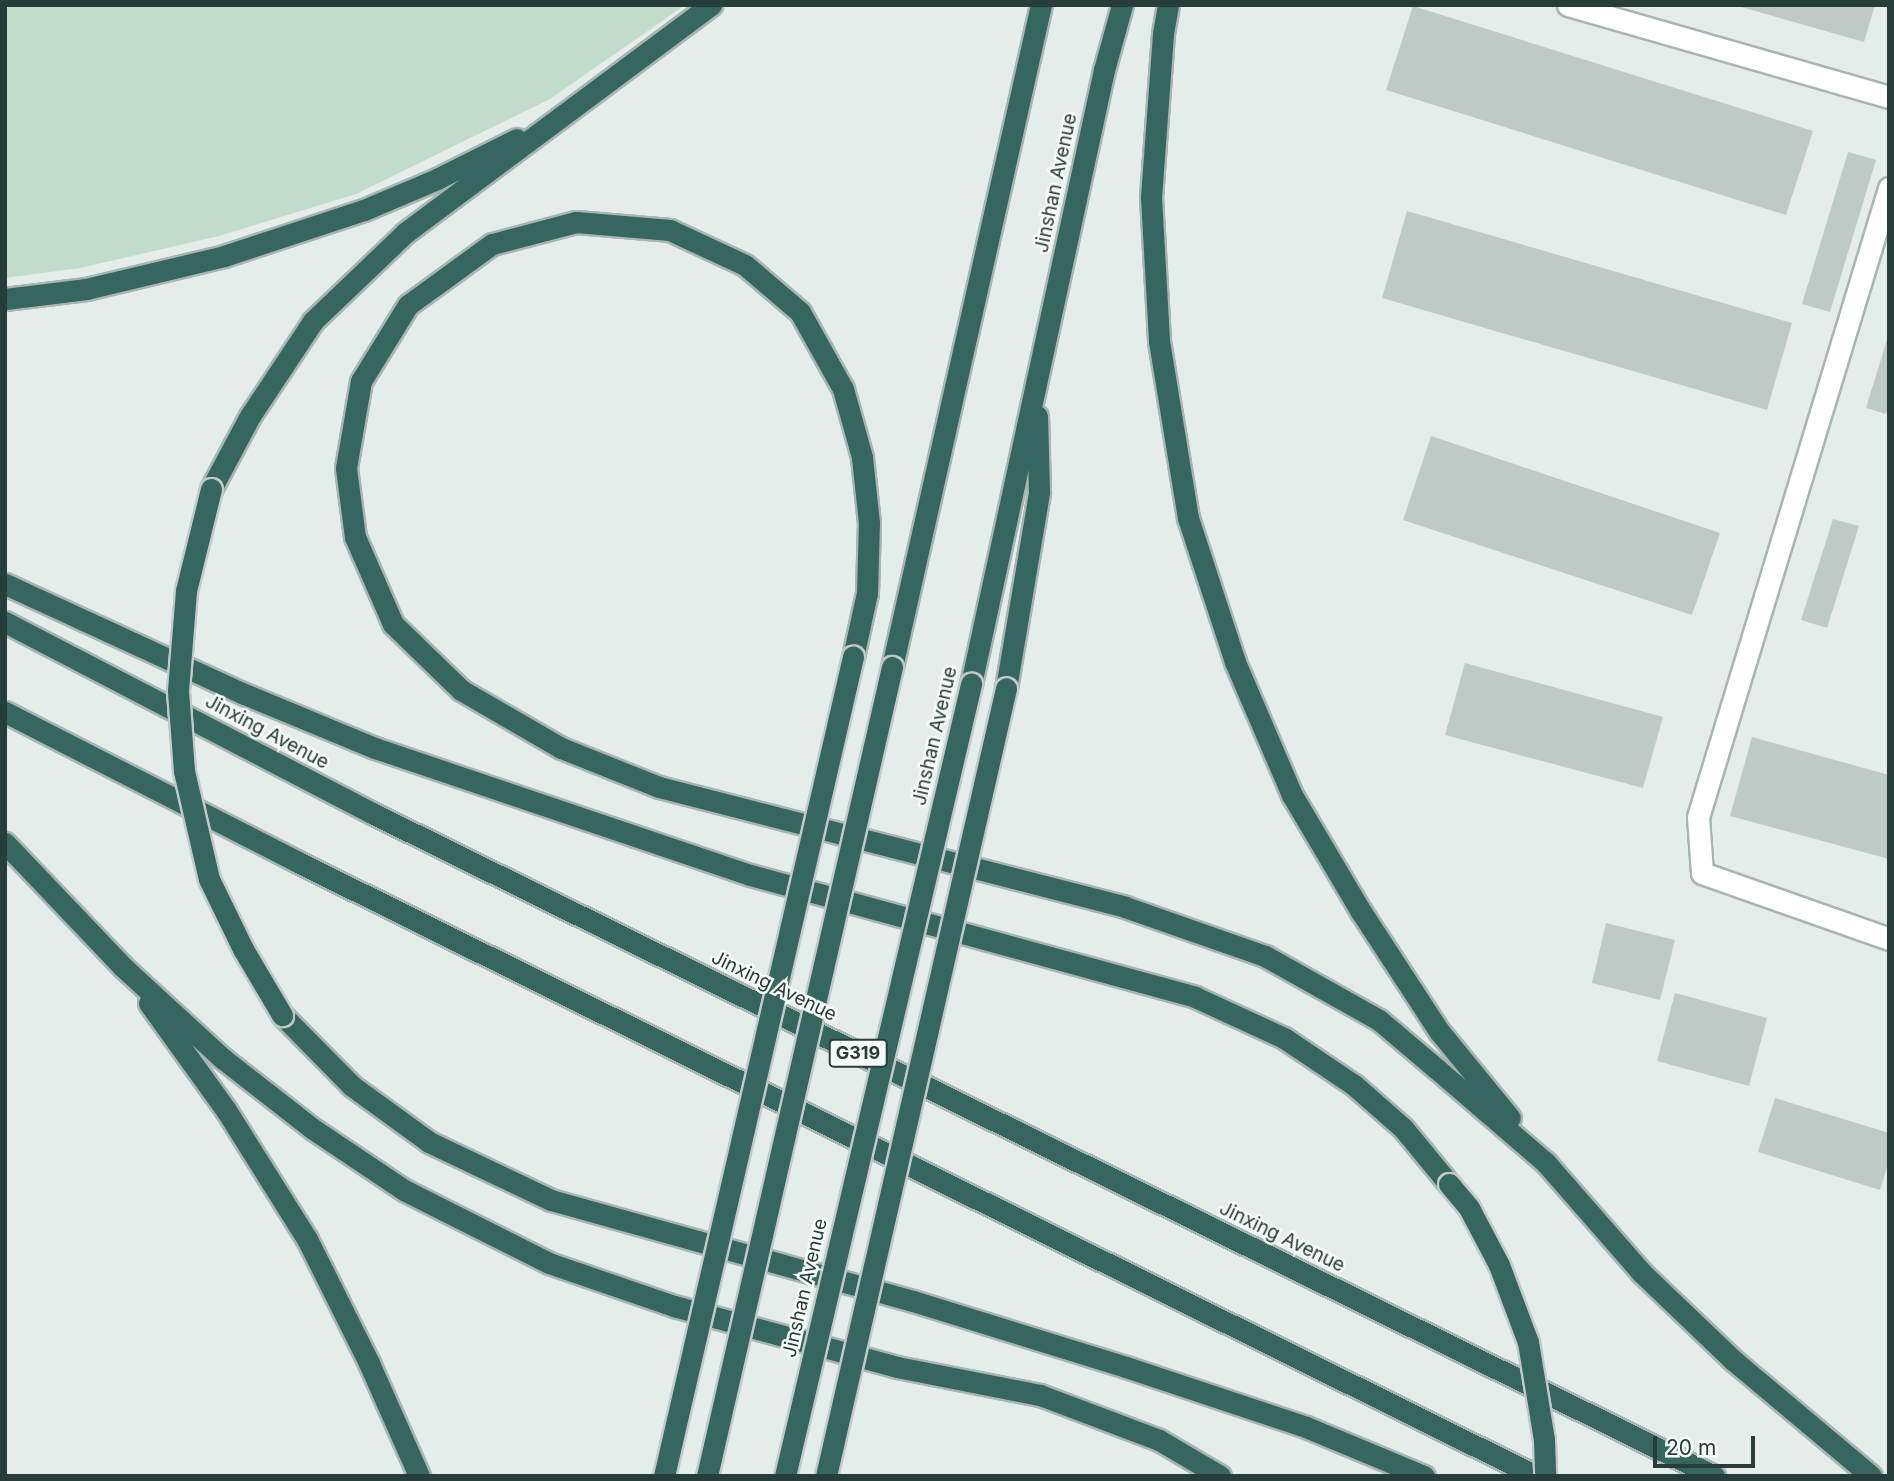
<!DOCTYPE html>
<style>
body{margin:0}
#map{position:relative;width:1894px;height:1481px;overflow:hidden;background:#e5edea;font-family:Inter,sans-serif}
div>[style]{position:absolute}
.green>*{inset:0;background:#c1dcca}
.building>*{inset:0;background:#becac6}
.roads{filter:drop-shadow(2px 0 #a8b5b1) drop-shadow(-2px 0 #a8b5b1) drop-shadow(0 2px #a8b5b1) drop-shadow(0 -2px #a8b5b1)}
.minor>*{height:21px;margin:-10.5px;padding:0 10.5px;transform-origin:10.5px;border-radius:10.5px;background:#fff}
.highway>*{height:21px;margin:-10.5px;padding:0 10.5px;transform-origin:10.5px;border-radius:10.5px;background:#356760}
.bridges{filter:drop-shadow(2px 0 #c2c9c8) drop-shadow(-2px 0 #c2c9c8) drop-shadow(0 2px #c2c9c8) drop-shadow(0 -2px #c2c9c8)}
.highway-bridge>*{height:21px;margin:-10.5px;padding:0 10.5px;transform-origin:10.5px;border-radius:10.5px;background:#356760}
span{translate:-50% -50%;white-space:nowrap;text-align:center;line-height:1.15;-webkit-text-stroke:5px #f6faf8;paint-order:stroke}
.shield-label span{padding:2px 5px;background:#f6faf8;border:2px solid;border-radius:5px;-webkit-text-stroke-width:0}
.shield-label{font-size:18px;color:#263d39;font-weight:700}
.street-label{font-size:19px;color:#263d39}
.frame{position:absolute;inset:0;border:7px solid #263d39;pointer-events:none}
.scale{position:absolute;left:1653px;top:1436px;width:102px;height:32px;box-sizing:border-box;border:4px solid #263d39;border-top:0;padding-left:9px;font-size:21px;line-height:24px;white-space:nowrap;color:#263d39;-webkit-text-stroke:5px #f6faf8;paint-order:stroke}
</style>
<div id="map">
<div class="green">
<i style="clip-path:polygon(5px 5px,685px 5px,550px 99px,356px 194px,219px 236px,80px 268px,5px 278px)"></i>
</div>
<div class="building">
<i style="clip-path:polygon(1734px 5px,1875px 5px,1864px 42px)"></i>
<i style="clip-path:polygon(1413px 6px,1813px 131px,1786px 215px,1386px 90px)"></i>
<i style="clip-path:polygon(1848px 152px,1876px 160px,1830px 312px,1802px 304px)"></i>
<i style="clip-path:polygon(1407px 211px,1792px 323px,1767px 410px,1382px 298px)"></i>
<i style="clip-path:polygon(1889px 333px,1889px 404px,1886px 414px,1866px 408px)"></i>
<i style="clip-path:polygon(1431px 436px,1720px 533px,1692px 615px,1403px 520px)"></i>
<i style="clip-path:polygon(1833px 519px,1859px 526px,1827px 628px,1801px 620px)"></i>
<i style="clip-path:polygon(1465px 663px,1663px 717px,1643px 788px,1445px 735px)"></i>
<i style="clip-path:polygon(1752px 737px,1889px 775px,1889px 859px,1730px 816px)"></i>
<i style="clip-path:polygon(1606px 923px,1675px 940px,1660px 1000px,1592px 983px)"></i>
<i style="clip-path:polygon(1675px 993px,1767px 1018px,1749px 1086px,1657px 1061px)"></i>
<i style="clip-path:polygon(1775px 1098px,1889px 1133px,1889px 1162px,1880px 1190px,1758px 1152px)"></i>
</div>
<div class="roads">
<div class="minor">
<i style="left:1568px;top:5px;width:334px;rotate:16deg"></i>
<i style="left:1889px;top:188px;width:657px;rotate:106.89deg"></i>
<i style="left:1698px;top:817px;width:56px;rotate:85.9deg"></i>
<i style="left:1702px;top:873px;width:198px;rotate:19.4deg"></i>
</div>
<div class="highway">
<i style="left:1168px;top:5px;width:29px;rotate:100deg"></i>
<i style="left:1163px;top:34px;width:163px;rotate:94.2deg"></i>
<i style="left:1151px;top:197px;width:144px;rotate:86.8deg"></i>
<i style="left:1159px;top:341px;width:179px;rotate:80.7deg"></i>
<i style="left:1188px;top:518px;width:151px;rotate:71.9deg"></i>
<i style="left:1235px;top:662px;width:145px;rotate:66.8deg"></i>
<i style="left:1292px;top:795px;width:134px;rotate:59.4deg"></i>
<i style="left:1360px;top:910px;width:145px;rotate:56.9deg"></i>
<i style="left:1439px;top:1031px;width:112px;rotate:50.8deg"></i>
<i style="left:5px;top:299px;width:82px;rotate:-7deg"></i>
<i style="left:86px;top:289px;width:142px;rotate:-13.4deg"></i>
<i style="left:224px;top:256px;width:147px;rotate:-18.2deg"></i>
<i style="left:364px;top:210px;width:79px;rotate:-23deg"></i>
<i style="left:437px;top:179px;width:89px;rotate:-26.6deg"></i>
<i style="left:211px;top:489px;width:83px;rotate:-61.9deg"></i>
<i style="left:250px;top:416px;width:114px;rotate:-56.4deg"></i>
<i style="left:313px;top:321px;width:127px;rotate:-43.7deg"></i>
<i style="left:405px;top:233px;width:382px;rotate:-36.7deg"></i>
<i style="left:5px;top:584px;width:261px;rotate:24.7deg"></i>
<i style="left:242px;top:693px;width:144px;rotate:22.5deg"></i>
<i style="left:375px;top:748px;width:396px;rotate:18.7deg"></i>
<i style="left:750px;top:875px;width:461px;rotate:15.3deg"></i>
<i style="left:1195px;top:997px;width:98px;rotate:24.7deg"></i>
<i style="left:1284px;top:1038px;width:84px;rotate:33.9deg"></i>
<i style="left:1354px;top:1085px;width:65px;rotate:41.3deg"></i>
<i style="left:1403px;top:1128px;width:72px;rotate:50.6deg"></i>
<i style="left:5px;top:622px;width:414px;rotate:27.5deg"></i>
<i style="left:372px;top:813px;width:1497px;rotate:26.29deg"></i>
<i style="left:853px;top:657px;width:66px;rotate:-77.7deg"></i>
<i style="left:867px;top:593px;width:70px;rotate:-88.4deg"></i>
<i style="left:869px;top:523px;width:66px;rotate:-96.1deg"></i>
<i style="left:862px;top:457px;width:71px;rotate:-105.6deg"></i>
<i style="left:843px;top:389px;width:88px;rotate:-119.2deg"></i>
<i style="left:800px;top:312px;width:72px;rotate:-139.5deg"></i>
<i style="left:745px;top:265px;width:83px;rotate:-155deg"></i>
<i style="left:670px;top:230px;width:94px;rotate:-175.1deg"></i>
<i style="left:576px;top:222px;width:87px;rotate:165.3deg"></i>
<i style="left:492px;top:244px;width:104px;rotate:144deg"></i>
<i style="left:408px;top:305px;width:89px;rotate:121.7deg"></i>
<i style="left:361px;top:381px;width:88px;rotate:99.8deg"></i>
<i style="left:346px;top:468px;width:70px;rotate:82.6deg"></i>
<i style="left:355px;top:537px;width:95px;rotate:66.4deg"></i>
<i style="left:393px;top:624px;width:95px;rotate:44.1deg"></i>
<i style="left:461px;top:690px;width:116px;rotate:30.1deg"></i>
<i style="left:561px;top:748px;width:105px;rotate:21.7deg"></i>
<i style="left:659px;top:787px;width:481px;rotate:14.4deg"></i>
<i style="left:1125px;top:907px;width:148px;rotate:19.3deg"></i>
<i style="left:1265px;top:956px;width:131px;rotate:29.3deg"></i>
<i style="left:1379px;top:1020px;width:77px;rotate:40.3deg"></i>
<i style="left:1438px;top:1070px;width:143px;rotate:40.7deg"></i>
<i style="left:1546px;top:1163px;width:146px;rotate:48.9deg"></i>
<i style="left:1642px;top:1273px;width:126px;rotate:43.7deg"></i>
<i style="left:1733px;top:1360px;width:180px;rotate:40deg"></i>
<i style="left:892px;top:667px;width:679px;rotate:-77.32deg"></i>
<i style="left:971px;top:684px;width:628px;rotate:-77.78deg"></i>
<i style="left:1104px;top:70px;width:67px;rotate:-74.5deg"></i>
<i style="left:1006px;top:688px;width:199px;rotate:-80.4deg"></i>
<i style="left:1039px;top:492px;width:76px;rotate:-91.5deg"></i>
<i style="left:5px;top:712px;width:329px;rotate:27.1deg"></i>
<i style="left:298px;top:862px;width:1382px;rotate:26.38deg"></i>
<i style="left:5px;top:843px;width:171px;rotate:46.4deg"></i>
<i style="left:123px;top:967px;width:134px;rotate:42.6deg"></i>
<i style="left:222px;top:1058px;width:115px;rotate:38deg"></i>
<i style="left:313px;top:1129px;width:110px;rotate:33.8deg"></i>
<i style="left:404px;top:1190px;width:162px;rotate:26.7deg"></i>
<i style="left:549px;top:1263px;width:132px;rotate:19deg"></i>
<i style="left:674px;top:1306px;width:231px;rotate:15.3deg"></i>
<i style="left:897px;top:1367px;width:146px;rotate:11.1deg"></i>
<i style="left:1040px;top:1395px;width:127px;rotate:20.7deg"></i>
<i style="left:1159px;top:1440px;width:71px;rotate:30.5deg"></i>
<i style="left:149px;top:1003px;width:132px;rotate:54.3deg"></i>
<i style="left:226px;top:1110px;width:152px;rotate:57.9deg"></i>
<i style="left:307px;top:1239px;width:139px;rotate:63.4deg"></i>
<i style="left:369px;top:1363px;width:124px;rotate:66.1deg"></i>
<i style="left:282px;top:1015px;width:100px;rotate:45.4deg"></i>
<i style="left:352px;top:1086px;width:95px;rotate:36deg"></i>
<i style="left:429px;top:1142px;width:135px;rotate:25.4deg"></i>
<i style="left:551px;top:1200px;width:376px;rotate:15.6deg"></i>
<i style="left:913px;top:1301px;width:223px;rotate:17.2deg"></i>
<i style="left:1126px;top:1367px;width:190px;rotate:18.4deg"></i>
<i style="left:1306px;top:1427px;width:128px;rotate:22.6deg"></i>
</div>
</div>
<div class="bridges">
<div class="highway-bridge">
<i style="left:211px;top:489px;width:105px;rotate:103.8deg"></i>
<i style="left:186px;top:591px;width:100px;rotate:94.6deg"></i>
<i style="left:178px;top:691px;width:80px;rotate:85.7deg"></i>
<i style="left:184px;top:771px;width:111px;rotate:77deg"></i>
<i style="left:209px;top:879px;width:78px;rotate:64.1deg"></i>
<i style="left:243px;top:949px;width:77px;rotate:59.4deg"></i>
<i style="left:1449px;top:1184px;width:31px;rotate:50deg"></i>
<i style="left:1469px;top:1208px;width:64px;rotate:62.2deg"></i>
<i style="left:1499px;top:1265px;width:82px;rotate:69.4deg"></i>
<i style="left:1528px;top:1342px;width:99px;rotate:80.7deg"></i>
<i style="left:1544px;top:1440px;width:36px;rotate:88deg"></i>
<i style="left:664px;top:1476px;width:841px;rotate:-77.01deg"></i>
<i style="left:707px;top:1476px;width:830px;rotate:-77.12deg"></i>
<i style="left:785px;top:1476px;width:814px;rotate:-76.78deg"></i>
<i style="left:826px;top:1476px;width:808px;rotate:-77.13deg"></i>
</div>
</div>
<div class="shield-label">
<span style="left:858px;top:1053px">G319</span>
</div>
<div class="street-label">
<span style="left:1056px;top:183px;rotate:-78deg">Jinshan Avenue</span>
<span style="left:267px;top:732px;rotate:28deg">Jinxing Avenue</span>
<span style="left:935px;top:736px;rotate:-77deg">Jinshan Avenue</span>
<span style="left:774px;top:986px;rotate:26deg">Jinxing Avenue</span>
<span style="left:1282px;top:1237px;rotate:26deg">Jinxing Avenue</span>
<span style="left:805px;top:1288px;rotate:-77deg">Jinshan Avenue</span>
</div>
<div class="frame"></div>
<div class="scale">20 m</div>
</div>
